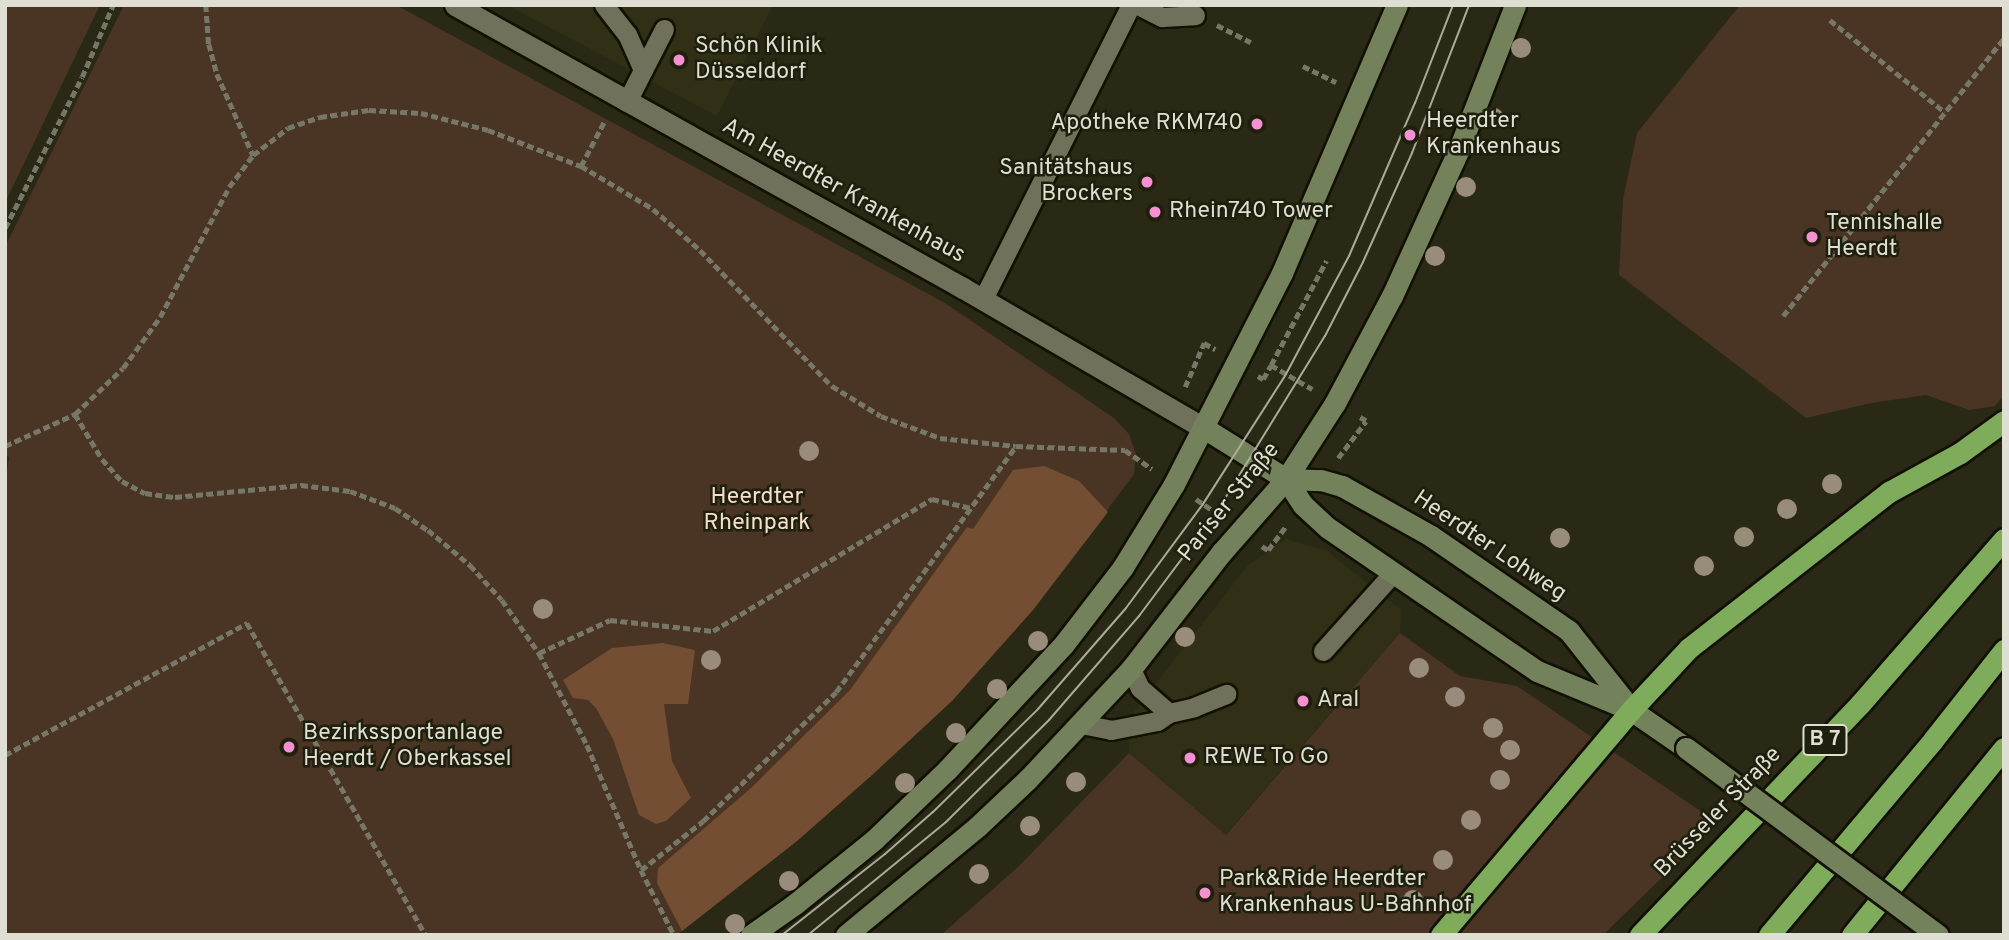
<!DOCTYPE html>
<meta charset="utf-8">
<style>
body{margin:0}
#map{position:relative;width:2009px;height:940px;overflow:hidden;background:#292916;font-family:Overpass,sans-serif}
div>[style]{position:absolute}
.built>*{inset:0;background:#313016}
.green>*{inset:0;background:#4a3423}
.forest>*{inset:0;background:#734e32}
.path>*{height:4.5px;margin-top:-2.25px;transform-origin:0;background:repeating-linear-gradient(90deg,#777767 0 7px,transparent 0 10.5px)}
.roads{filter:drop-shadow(2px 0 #121102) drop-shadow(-2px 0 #121102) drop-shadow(0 2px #121102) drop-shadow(0 -2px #121102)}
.lane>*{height:19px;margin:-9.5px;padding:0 9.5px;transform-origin:9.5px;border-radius:9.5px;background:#70705b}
.street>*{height:21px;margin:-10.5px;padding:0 10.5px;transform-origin:10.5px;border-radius:10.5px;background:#70705b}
.secondary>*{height:21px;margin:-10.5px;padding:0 10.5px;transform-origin:10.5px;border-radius:10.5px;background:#74825b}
.highway>*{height:21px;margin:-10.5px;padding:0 10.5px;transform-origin:10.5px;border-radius:10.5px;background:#7eac5b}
.tram>*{height:2px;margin:-1px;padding:0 1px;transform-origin:1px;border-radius:1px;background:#abab9d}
.bridges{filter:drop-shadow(2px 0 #121102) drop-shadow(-2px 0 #121102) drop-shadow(0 2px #121102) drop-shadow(0 -2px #121102)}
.secondary-bridge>*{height:21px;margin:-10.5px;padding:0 10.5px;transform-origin:10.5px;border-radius:10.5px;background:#74825b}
.trees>*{width:20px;height:20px;margin:-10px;border-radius:50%;background:#9a8c7a}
.dots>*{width:19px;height:19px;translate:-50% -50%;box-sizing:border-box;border:4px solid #1f1f0d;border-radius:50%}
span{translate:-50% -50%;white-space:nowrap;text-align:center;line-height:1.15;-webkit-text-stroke:5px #1f1f0d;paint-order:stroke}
.shield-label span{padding:2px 5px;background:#1f1f0d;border:2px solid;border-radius:5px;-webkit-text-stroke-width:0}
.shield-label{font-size:21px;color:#deded2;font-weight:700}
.poi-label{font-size:23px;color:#deded2}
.left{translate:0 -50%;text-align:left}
.right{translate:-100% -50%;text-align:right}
.street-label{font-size:23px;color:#deded2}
.park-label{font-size:23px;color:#f7ddcb}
.frame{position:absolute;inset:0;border:7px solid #deded2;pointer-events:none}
</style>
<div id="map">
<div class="built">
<i style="clip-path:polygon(507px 5px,773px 5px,717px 116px)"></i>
<i style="clip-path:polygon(1286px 539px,1327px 551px,1401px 610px,1400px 633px,1225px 835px,1129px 753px,1130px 717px,1248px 565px)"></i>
</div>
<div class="green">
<i style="clip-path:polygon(5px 5px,100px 5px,5px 203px)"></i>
<i style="clip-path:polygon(124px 5px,396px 5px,945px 303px,1114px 418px,1129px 434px,1136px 454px,1134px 474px,1033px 610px,952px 701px,797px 841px,677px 935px,5px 935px,5px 487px,9px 457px,5px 456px,5px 247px)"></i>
<i style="clip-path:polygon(1740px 5px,2004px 5px,2004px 395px,1995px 406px,1969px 410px,1926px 395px,1871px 403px,1806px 418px,1619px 275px,1623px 199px,1637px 133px)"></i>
<i style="clip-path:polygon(1400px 633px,1460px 676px,1517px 686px,1718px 823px,1603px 935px,941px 935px,1018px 867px,1129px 753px,1226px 835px)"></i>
</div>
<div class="forest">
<i style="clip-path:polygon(1044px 466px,1079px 481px,1108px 512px,1033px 610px,952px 701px,871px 776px,797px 841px,682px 931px,657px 883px,658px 868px,751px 788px,850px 690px,967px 527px,973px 529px,1013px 470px)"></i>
<i style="clip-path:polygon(663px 643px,695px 650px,688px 704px,664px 704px,672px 761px,691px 798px,666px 821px,656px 824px,639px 815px,613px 739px,596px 708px,588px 700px,573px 698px,563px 680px,612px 648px)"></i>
</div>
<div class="path">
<i style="left:206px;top:5px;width:39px;rotate:86deg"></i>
<i style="left:209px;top:44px;width:31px;rotate:75deg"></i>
<i style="left:217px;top:74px;width:89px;rotate:66deg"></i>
<i style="left:1830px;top:20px;width:147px;rotate:38.7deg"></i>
<i style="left:1217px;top:25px;width:38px;rotate:27deg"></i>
<i style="left:1303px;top:66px;width:37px;rotate:26deg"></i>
<i style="left:581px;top:166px;width:52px;rotate:-62.4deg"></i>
<i style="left:5px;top:228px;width:169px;rotate:-63deg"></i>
<i style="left:82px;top:77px;width:78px;rotate:-66.7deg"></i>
<i style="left:1783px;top:316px;width:355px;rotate:-51.5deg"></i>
<i style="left:1271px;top:365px;width:118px;rotate:-62.1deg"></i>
<i style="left:1258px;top:376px;width:6px;rotate:31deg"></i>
<i style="left:1263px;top:379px;width:16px;rotate:-60deg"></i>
<i style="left:1271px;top:365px;width:48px;rotate:30.3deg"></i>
<i style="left:1185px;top:387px;width:48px;rotate:-66.6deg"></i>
<i style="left:1204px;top:343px;width:13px;rotate:29deg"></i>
<i style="left:75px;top:414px;width:66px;rotate:-43.8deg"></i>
<i style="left:123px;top:368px;width:63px;rotate:-54deg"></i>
<i style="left:160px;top:317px;width:147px;rotate:-62deg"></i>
<i style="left:229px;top:187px;width:40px;rotate:-53deg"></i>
<i style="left:253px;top:155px;width:44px;rotate:-37.6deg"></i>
<i style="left:288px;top:128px;width:34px;rotate:-19deg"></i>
<i style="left:320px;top:117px;width:49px;rotate:-8.1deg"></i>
<i style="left:369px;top:110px;width:52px;rotate:3.3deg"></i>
<i style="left:421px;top:113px;width:69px;rotate:14.2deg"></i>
<i style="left:488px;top:130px;width:100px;rotate:21.2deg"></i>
<i style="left:581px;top:166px;width:84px;rotate:30.8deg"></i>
<i style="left:653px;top:209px;width:62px;rotate:41.1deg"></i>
<i style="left:700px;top:250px;width:190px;rotate:45.9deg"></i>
<i style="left:832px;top:386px;width:57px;rotate:31.5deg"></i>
<i style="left:881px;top:416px;width:63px;rotate:20.4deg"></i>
<i style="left:940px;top:438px;width:76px;rotate:6deg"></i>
<i style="left:1016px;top:446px;width:109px;rotate:2.1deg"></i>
<i style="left:1125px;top:450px;width:33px;rotate:35deg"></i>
<i style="left:5px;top:446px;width:77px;rotate:-24.6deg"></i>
<i style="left:75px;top:414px;width:52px;rotate:59deg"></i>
<i style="left:102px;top:459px;width:30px;rotate:48deg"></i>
<i style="left:122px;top:481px;width:26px;rotate:28deg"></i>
<i style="left:145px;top:493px;width:30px;rotate:8deg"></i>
<i style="left:175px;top:497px;width:127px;rotate:-5.4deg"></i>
<i style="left:301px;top:485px;width:49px;rotate:7deg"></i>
<i style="left:350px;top:491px;width:48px;rotate:20.7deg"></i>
<i style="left:395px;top:508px;width:40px;rotate:34deg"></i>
<i style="left:428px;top:530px;width:55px;rotate:39.8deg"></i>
<i style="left:470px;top:565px;width:47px;rotate:47.6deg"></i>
<i style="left:502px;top:600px;width:65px;rotate:55.1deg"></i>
<i style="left:539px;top:653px;width:104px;rotate:62.4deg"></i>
<i style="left:587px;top:745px;width:136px;rotate:66.6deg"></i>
<i style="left:641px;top:870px;width:73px;rotate:63.1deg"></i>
<i style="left:1338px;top:458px;width:46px;rotate:-52.9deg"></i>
<i style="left:1366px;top:421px;width:8px;rotate:-150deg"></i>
<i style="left:1196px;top:499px;width:27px;rotate:34deg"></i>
<i style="left:1262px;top:546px;width:7px;rotate:34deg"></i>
<i style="left:1268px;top:550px;width:30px;rotate:-53deg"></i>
<i style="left:539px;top:653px;width:78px;rotate:-24.9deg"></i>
<i style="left:610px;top:620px;width:104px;rotate:6.1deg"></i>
<i style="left:713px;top:631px;width:256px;rotate:-31.1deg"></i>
<i style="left:932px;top:499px;width:40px;rotate:13deg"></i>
<i style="left:5px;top:755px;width:276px;rotate:-28.6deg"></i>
<i style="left:247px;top:623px;width:360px;rotate:60.2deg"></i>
<i style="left:641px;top:870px;width:79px;rotate:-38.3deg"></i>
<i style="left:703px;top:821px;width:185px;rotate:-44.1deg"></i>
<i style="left:836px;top:692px;width:305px;rotate:-53.8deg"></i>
</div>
<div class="roads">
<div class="lane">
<i style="left:604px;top:5px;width:37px;rotate:52deg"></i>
<i style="left:627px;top:34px;width:39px;rotate:66deg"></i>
<i style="left:643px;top:70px;width:36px;rotate:117deg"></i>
<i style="left:1138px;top:5px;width:27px;rotate:27deg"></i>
<i style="left:1162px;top:17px;width:33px;rotate:-3deg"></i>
<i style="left:643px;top:70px;width:46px;rotate:-62.9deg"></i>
<i style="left:983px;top:299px;width:329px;rotate:-63.3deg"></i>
<i style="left:1323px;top:651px;width:105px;rotate:-48.1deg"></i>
<i style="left:1131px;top:669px;width:21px;rotate:65deg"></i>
<i style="left:1140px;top:688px;width:38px;rotate:41deg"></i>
<i style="left:1081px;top:724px;width:31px;rotate:11deg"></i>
<i style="left:1111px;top:730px;width:47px;rotate:-11.1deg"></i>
<i style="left:1157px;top:721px;width:14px;rotate:-34deg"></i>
<i style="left:1169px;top:713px;width:26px;rotate:-13deg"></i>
<i style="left:1194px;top:707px;width:35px;rotate:-22deg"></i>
</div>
<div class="street">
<i style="left:455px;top:5px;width:582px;rotate:29.12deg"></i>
<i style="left:963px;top:288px;width:279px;rotate:30.2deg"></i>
</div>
<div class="secondary">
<i style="left:1204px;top:428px;width:97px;rotate:31.9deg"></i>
<i style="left:1286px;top:479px;width:31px;rotate:57deg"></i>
<i style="left:1303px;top:505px;width:34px;rotate:43deg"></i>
<i style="left:1328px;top:528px;width:253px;rotate:34.4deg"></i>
<i style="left:1537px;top:671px;width:102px;rotate:22.5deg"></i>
<i style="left:1631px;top:710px;width:67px;rotate:34.6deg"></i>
<i style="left:1286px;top:479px;width:35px;rotate:2deg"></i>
<i style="left:1321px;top:480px;width:22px;rotate:16deg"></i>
<i style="left:1342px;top:486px;width:102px;rotate:29.3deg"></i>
<i style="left:1431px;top:536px;width:168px;rotate:34.5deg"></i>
<i style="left:1569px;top:631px;width:98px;rotate:51.6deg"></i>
<i style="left:751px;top:935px;width:54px;rotate:-35.2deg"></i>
<i style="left:795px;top:904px;width:103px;rotate:-39.1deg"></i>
<i style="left:875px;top:839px;width:100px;rotate:-43.8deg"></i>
<i style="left:947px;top:770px;width:172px;rotate:-47.1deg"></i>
<i style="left:1064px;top:644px;width:97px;rotate:-52.5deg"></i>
<i style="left:1123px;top:567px;width:97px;rotate:-58.4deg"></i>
<i style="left:1174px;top:484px;width:237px;rotate:-62.9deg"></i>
<i style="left:1282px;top:273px;width:292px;rotate:-66.8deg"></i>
<i style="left:846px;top:935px;width:170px;rotate:-39.5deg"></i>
<i style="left:977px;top:827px;width:70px;rotate:-43.3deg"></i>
<i style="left:1028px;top:779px;width:151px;rotate:-46.9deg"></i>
<i style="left:1131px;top:669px;width:147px;rotate:-52.2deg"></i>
<i style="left:1221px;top:553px;width:98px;rotate:-48.7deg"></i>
<i style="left:1286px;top:479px;width:90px;rotate:-57.2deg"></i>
<i style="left:1335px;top:403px;width:121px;rotate:-62deg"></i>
<i style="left:1392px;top:296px;width:162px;rotate:-65.5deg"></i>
<i style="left:1459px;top:149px;width:155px;rotate:-68.7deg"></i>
</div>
<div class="highway">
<i style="left:1441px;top:935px;width:294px;rotate:-49.8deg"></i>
<i style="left:1631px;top:710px;width:85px;rotate:-46.9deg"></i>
<i style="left:1689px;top:648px;width:254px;rotate:-38deg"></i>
<i style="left:1889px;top:492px;width:81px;rotate:-28.8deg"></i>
<i style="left:1960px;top:453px;width:54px;rotate:-36deg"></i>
<i style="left:1640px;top:935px;width:319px;rotate:-46.4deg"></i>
<i style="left:1860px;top:704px;width:219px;rotate:-48.9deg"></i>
<i style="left:1769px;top:935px;width:255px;rotate:-49.9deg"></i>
<i style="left:1933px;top:740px;width:115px;rotate:-51.7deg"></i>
<i style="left:1852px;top:935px;width:241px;rotate:-50.9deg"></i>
</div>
</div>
<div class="tram">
<i style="left:782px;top:935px;width:131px;rotate:-38.2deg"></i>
<i style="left:885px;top:854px;width:64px;rotate:-41.2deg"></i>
<i style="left:933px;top:812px;width:147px;rotate:-44.4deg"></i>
<i style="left:1038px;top:709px;width:134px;rotate:-48.9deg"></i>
<i style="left:1126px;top:608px;width:129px;rotate:-53.5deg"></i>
<i style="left:1203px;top:504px;width:154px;rotate:-57.4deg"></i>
<i style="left:1286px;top:374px;width:134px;rotate:-61.9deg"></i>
<i style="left:1349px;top:256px;width:167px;rotate:-66.7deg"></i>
<i style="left:1415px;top:103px;width:105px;rotate:-68.8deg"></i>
<i style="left:808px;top:935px;width:178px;rotate:-39.3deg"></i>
<i style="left:946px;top:822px;width:145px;rotate:-44.7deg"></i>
<i style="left:1049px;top:720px;width:138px;rotate:-49.1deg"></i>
<i style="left:1139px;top:616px;width:129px;rotate:-53.2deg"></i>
<i style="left:1216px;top:513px;width:208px;rotate:-58.4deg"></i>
<i style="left:1325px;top:336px;width:83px;rotate:-62.8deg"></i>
<i style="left:1363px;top:262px;width:120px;rotate:-65.8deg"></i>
<i style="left:1412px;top:153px;width:159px;rotate:-68.9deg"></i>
</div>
<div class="bridges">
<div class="secondary-bridge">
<i style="left:1686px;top:748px;width:314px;rotate:36.6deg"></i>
</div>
</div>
<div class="trees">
<i style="left:1521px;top:48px"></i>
<i style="left:1494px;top:118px"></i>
<i style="left:1466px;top:187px"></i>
<i style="left:1435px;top:256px"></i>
<i style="left:809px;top:451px"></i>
<i style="left:1832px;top:484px"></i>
<i style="left:1787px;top:509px"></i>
<i style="left:1744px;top:537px"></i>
<i style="left:1560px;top:538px"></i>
<i style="left:1704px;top:566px"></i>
<i style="left:543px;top:609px"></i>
<i style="left:1185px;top:637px"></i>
<i style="left:1038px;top:641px"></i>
<i style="left:711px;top:660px"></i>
<i style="left:1419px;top:668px"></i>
<i style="left:997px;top:689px"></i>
<i style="left:1455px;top:697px"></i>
<i style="left:1493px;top:728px"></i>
<i style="left:956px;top:733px"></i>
<i style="left:1510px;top:750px"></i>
<i style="left:1500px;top:780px"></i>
<i style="left:1076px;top:782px"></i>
<i style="left:905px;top:783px"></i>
<i style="left:1471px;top:820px"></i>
<i style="left:1030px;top:826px"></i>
<i style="left:1443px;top:860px"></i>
<i style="left:979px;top:874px"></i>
<i style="left:789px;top:881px"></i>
<i style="left:1413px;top:900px"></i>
<i style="left:735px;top:924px"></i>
</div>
<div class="dots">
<i style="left:679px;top:60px;background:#f690d1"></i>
<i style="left:1257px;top:124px;background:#f690d1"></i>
<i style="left:1410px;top:135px;background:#f690d1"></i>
<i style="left:1147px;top:182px;background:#f690d1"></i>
<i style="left:1155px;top:212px;background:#f690d1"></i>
<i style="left:1812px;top:237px;background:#f690d1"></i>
<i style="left:1303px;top:701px;background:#f690d1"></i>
<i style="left:289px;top:747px;background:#f690d1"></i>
<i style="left:1190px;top:758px;background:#f690d1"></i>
<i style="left:1205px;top:893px;background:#f690d1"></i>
</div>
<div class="shield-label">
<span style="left:1825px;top:740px">B 7</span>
</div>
<div class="poi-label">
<span class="left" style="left:695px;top:60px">Schön Klinik<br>Düsseldorf</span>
<span class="left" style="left:1426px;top:135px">Heerdter<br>Krankenhaus</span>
<span class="right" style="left:1243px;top:124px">Apotheke RKM740</span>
<span class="right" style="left:1133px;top:182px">Sanitätshaus<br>Brockers</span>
<span class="left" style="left:1169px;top:212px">Rhein740 Tower</span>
<span class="left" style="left:1826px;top:237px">Tennishalle<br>Heerdt</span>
<span class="left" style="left:1317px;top:701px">Aral</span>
<span class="left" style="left:303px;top:747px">Bezirkssportanlage<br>Heerdt / Oberkassel</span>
<span class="left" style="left:1204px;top:758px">REWE To Go</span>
<span class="left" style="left:1219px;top:893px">Park&amp;Ride Heerdter<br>Krankenhaus U-Bahnhof</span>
</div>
<div class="street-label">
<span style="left:843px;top:192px;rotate:29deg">Am Heerdter Krankenhaus</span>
<span style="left:1230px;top:503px;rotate:-51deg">Pariser Straße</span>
<span style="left:1489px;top:547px;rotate:34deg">Heerdter Lohweg</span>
<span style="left:1719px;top:813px;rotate:-46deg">Brüsseler Straße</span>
</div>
<div class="park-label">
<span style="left:757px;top:511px">Heerdter<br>Rheinpark</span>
</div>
<div class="frame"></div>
</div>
